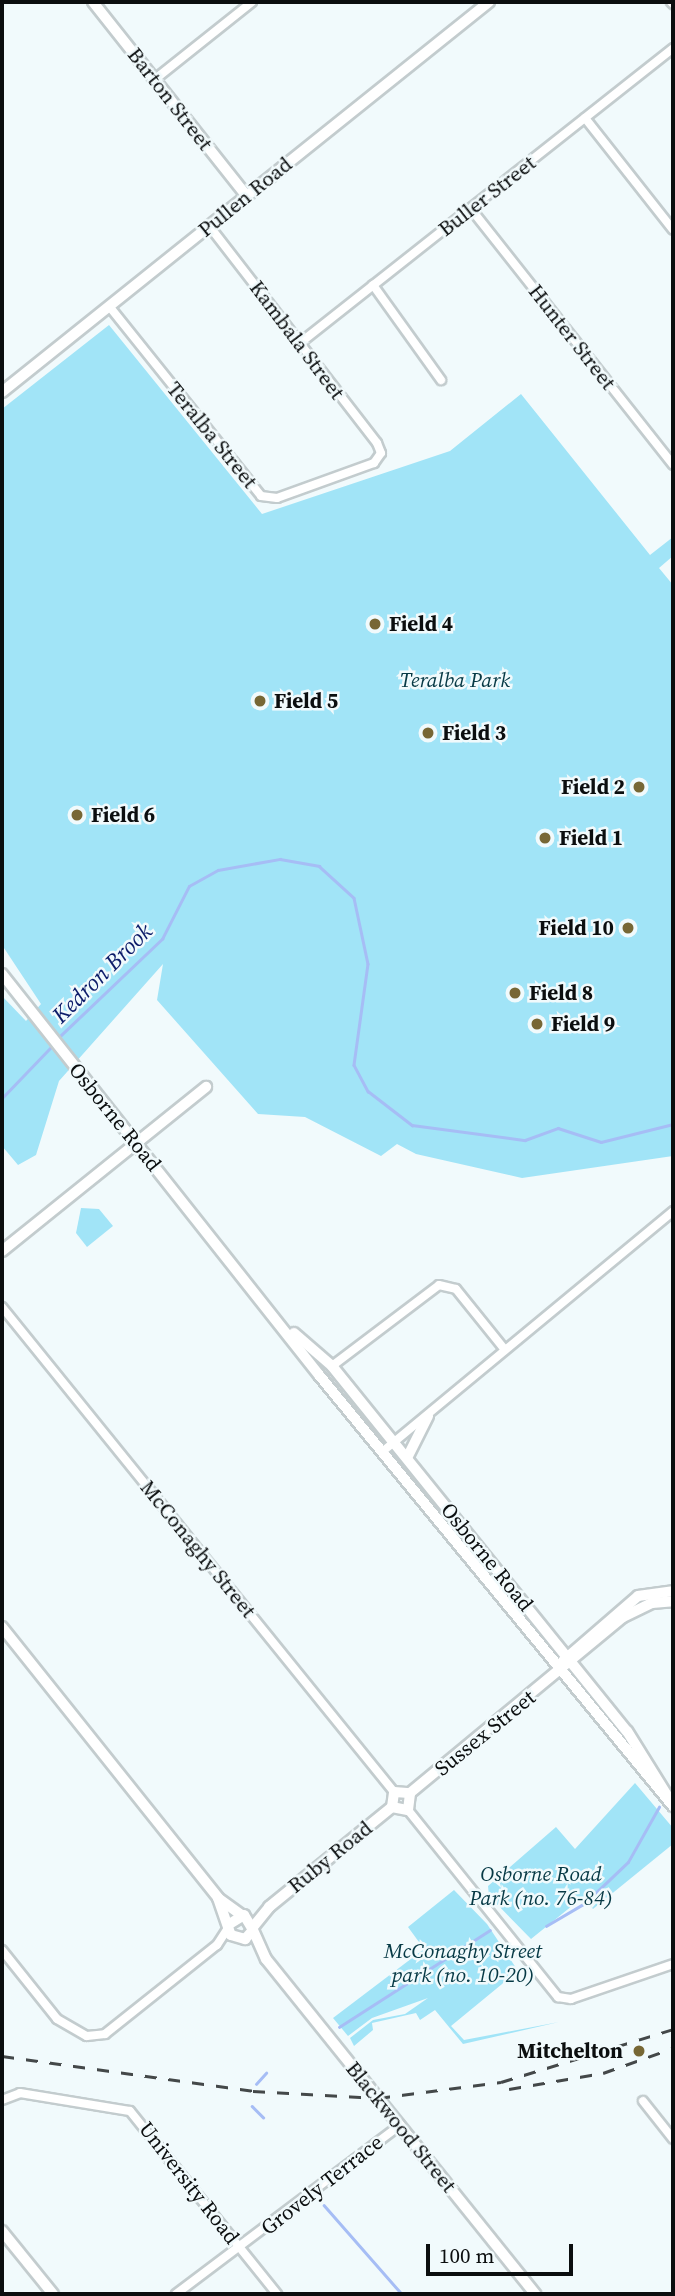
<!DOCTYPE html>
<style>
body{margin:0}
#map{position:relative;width:675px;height:2296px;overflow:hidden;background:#f1fafc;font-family:"Source Serif 4",serif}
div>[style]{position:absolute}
.green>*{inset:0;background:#a1e4f7}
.stream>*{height:2.5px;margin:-1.25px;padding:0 1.25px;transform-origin:1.25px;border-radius:1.25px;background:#a6bdf5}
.roads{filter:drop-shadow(2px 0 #c3ccce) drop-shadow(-2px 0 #c3ccce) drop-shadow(0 2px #c3ccce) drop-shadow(0 -2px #c3ccce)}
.minor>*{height:8px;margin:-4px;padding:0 4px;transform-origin:4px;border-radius:4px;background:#fff}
.tertiary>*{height:10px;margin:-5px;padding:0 5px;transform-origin:5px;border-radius:5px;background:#fff}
.rail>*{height:2.5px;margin-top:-1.25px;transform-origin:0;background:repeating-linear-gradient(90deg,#444849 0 12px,transparent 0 24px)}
.dots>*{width:19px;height:19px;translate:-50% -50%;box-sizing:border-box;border:4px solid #f1fafc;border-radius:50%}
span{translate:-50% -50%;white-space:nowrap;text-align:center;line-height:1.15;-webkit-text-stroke:5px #f1fafc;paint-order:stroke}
.street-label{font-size:21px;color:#0b0e0f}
.poi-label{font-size:21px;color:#0b0e0f;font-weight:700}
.left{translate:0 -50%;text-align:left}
.right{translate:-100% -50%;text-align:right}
.park-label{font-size:21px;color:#063945;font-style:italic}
.water-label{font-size:23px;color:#0d1d6a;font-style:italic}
.frame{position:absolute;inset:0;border:4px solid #0b0e0f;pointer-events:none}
.scale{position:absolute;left:426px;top:2244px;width:147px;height:32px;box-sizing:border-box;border:4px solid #0b0e0f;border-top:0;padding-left:9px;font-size:21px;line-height:24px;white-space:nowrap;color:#0b0e0f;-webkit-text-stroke:5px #f1fafc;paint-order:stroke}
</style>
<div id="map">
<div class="green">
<i style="clip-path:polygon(109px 325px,262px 514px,450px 451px,521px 394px,650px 555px,673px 537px,673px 556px,659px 568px,673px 585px,673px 1156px,522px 1178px,416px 1154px,397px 1144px,381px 1156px,305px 1117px,258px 1114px,157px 1000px,163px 964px,59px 1081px,36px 1155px,18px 1165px,2px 1146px,2px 996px,26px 1021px,41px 1004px,2px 945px,2px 409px)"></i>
<i style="clip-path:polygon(81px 1208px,99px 1209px,113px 1226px,87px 1247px,76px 1233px)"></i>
<i style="clip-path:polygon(635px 1783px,673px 1828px,673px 1844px,593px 1909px,583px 1897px,531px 1939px,489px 1896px,488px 1886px,556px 1827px,575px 1849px)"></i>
<i style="clip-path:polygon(454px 1890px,487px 1924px,518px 1971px,451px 2026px,464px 2040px,559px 2022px,463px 2044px,435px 2010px,420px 2020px,416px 2013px,372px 2023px,373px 2030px,354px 2046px,350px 2038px,373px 2020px,405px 2014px,428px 1998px,372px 2018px,348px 2036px,333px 2018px,424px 1949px,408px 1927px)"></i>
</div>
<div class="stream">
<i style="left:58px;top:1038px;width:144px;rotate:-43.6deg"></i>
<i style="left:162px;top:939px;width:59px;rotate:-63deg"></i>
<i style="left:189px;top:886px;width:33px;rotate:-29deg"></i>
<i style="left:218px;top:870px;width:63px;rotate:-10.1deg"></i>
<i style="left:280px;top:859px;width:40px;rotate:10deg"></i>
<i style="left:319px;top:866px;width:47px;rotate:42.4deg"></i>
<i style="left:354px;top:898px;width:67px;rotate:78deg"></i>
<i style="left:368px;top:964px;width:102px;rotate:97.9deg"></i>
<i style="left:354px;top:1065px;width:30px;rotate:62deg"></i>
<i style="left:368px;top:1091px;width:56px;rotate:37.7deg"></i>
<i style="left:412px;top:1125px;width:114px;rotate:7.6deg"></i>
<i style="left:525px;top:1140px;width:35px;rotate:-20deg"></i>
<i style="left:558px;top:1128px;width:45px;rotate:18deg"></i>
<i style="left:601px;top:1142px;width:74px;rotate:-14deg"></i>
<i style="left:2px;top:1098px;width:75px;rotate:-46.1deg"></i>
<i style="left:546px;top:1926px;width:45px;rotate:-30.5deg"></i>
<i style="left:585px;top:1903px;width:59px;rotate:-43.6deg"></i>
<i style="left:628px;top:1862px;width:63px;rotate:-60.6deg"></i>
<i style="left:339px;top:2027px;width:179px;rotate:-32.7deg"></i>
<i style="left:256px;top:2084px;width:15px;rotate:-48deg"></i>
<i style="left:252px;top:2106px;width:16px;rotate:45deg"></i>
<i style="left:324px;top:2205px;width:118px;rotate:48.8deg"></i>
</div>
<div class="roads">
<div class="minor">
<i style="left:671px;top:2px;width:3px;rotate:45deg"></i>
<i style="left:154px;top:80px;width:125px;rotate:-38.5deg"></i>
<i style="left:585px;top:118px;width:142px;rotate:51.8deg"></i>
<i style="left:471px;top:209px;width:326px;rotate:51.7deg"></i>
<i style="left:373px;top:285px;width:117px;rotate:54.4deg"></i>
<i style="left:109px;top:306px;width:243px;rotate:51.3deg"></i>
<i style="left:261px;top:496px;width:16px;rotate:7deg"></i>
<i style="left:277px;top:498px;width:103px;rotate:-19.8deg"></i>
<i style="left:374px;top:463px;width:12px;rotate:-55deg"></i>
<i style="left:381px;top:453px;width:11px;rotate:-112deg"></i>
<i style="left:377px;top:443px;width:274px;rotate:-127.7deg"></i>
<i style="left:300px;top:343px;width:476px;rotate:-38.3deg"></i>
<i style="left:2px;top:1307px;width:624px;rotate:51.05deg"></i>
<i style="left:332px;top:1366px;width:134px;rotate:-37.1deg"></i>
<i style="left:439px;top:1285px;width:17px;rotate:13deg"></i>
<i style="left:456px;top:1289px;width:78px;rotate:51.2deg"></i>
<i style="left:382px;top:1452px;width:378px;rotate:-39.6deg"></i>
<i style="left:408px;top:1810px;width:240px;rotate:51.3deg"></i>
<i style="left:558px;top:1997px;width:13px;rotate:9deg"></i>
<i style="left:571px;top:1999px;width:108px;rotate:-18.9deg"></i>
<i style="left:2px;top:1950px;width:88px;rotate:51.4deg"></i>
<i style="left:57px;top:2019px;width:34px;rotate:30deg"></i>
<i style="left:87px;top:2036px;width:18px;rotate:-6deg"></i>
<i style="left:105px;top:2034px;width:143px;rotate:-38.5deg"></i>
<i style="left:217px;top:1945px;width:20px;rotate:-57deg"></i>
<i style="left:2px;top:2100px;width:19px;rotate:-21deg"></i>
<i style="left:20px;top:2093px;width:111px;rotate:9.3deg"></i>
<i style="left:130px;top:2111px;width:235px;rotate:51.2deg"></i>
<i style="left:643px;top:2101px;width:48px;rotate:51.7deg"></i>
<i style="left:176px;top:2294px;width:281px;rotate:-37deg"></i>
</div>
<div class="tertiary">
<i style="left:93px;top:2px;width:246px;rotate:51.6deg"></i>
<i style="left:2px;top:392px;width:624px;rotate:-38.69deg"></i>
<i style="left:2px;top:974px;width:511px;rotate:51.67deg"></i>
<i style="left:319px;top:1375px;width:558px;rotate:50.6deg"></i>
<i style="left:2px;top:1251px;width:262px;rotate:-38.8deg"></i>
<i style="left:294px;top:1333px;width:50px;rotate:41deg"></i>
<i style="left:332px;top:1366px;width:469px;rotate:51.1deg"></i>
<i style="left:627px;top:1731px;width:87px;rotate:58.1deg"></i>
<i style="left:407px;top:1458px;width:47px;rotate:-63.4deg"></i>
<i style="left:2px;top:1627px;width:347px;rotate:51.4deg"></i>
<i style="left:218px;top:1898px;width:27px;rotate:36deg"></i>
<i style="left:563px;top:1661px;width:99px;rotate:-40.9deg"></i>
<i style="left:638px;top:1596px;width:35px;rotate:-8deg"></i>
<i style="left:410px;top:1793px;width:276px;rotate:-39.6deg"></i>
<i style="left:623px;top:1617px;width:32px;rotate:-26deg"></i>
<i style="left:652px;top:1603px;width:21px;rotate:-5deg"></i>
<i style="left:392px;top:1807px;width:16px;rotate:11deg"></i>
<i style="left:408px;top:1810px;width:17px;rotate:-83deg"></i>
<i style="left:392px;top:1807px;width:15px;rotate:-82deg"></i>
<i style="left:394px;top:1792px;width:16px;rotate:4deg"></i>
<i style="left:218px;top:1898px;width:39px;rotate:71deg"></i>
<i style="left:231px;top:1935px;width:15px;rotate:16deg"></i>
<i style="left:245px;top:1939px;width:12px;rotate:-48deg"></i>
<i style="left:253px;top:1930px;width:17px;rotate:-121deg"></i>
<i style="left:244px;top:1915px;width:19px;rotate:148deg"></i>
<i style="left:253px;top:1927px;width:26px;rotate:-51deg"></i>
<i style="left:269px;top:1907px;width:159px;rotate:-39.1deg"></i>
<i style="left:253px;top:1930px;width:32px;rotate:66deg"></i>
<i style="left:266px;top:1959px;width:430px;rotate:51.2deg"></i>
<i style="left:2px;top:2231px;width:81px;rotate:51deg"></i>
</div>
</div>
<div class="rail">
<i style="left:2px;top:2056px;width:253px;rotate:7.9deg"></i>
<i style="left:253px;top:2091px;width:125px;rotate:3.2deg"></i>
<i style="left:378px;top:2098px;width:124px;rotate:-7.4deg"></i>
<i style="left:501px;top:2082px;width:180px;rotate:-17.1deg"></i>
<i style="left:509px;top:2089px;width:95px;rotate:-9.7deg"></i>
<i style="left:603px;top:2073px;width:74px;rotate:-19.7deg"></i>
</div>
<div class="dots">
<i style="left:375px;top:624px;background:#776735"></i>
<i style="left:260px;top:701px;background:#776735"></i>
<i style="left:428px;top:733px;background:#776735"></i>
<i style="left:639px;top:787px;background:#776735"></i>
<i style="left:77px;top:815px;background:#776735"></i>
<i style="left:545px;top:838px;background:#776735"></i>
<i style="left:628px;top:928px;background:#776735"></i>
<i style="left:515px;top:993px;background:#776735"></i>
<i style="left:537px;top:1024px;background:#776735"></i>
<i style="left:639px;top:2051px;background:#776735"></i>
</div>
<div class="street-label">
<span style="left:170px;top:99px;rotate:52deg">Barton Street</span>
<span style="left:487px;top:196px;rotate:-38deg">Buller Street</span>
<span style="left:245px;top:197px;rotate:-39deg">Pullen Road</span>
<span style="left:572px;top:337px;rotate:52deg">Hunter Street</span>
<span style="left:297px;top:340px;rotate:53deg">Kambala Street</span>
<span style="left:212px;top:435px;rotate:51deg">Teralba Street</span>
<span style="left:115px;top:1117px;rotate:51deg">Osborne Road</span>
<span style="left:198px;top:1549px;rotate:51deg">McConaghy Street</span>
<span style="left:487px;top:1557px;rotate:51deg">Osborne Road</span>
<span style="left:485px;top:1733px;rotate:-39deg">Sussex Street</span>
<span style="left:330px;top:1857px;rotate:-39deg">Ruby Road</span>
<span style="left:401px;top:2127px;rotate:51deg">Blackwood Street</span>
<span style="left:189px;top:2183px;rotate:52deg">University Road</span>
<span style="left:322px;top:2185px;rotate:-38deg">Grovely Terrace</span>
</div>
<div class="poi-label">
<span class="left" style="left:389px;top:624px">Field 4</span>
<span class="left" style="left:274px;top:701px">Field 5</span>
<span class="left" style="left:442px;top:733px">Field 3</span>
<span class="right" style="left:625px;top:787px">Field 2</span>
<span class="left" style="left:91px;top:815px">Field 6</span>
<span class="left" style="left:559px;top:838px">Field 1</span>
<span class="right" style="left:614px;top:928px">Field 10</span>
<span class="left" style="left:529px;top:993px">Field 8</span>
<span class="left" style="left:551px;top:1024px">Field 9</span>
<span class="right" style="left:623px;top:2051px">Mitchelton</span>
</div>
<div class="park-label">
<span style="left:455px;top:680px">Teralba Park</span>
<span style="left:541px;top:1886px">Osborne Road<br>Park (no. 76-84)</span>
<span style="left:463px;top:1963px">McConaghy Street<br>park (no. 10-20)</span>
</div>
<div class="water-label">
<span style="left:102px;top:973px;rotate:-45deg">Kedron Brook</span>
</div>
<div class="frame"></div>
<div class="scale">100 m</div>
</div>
